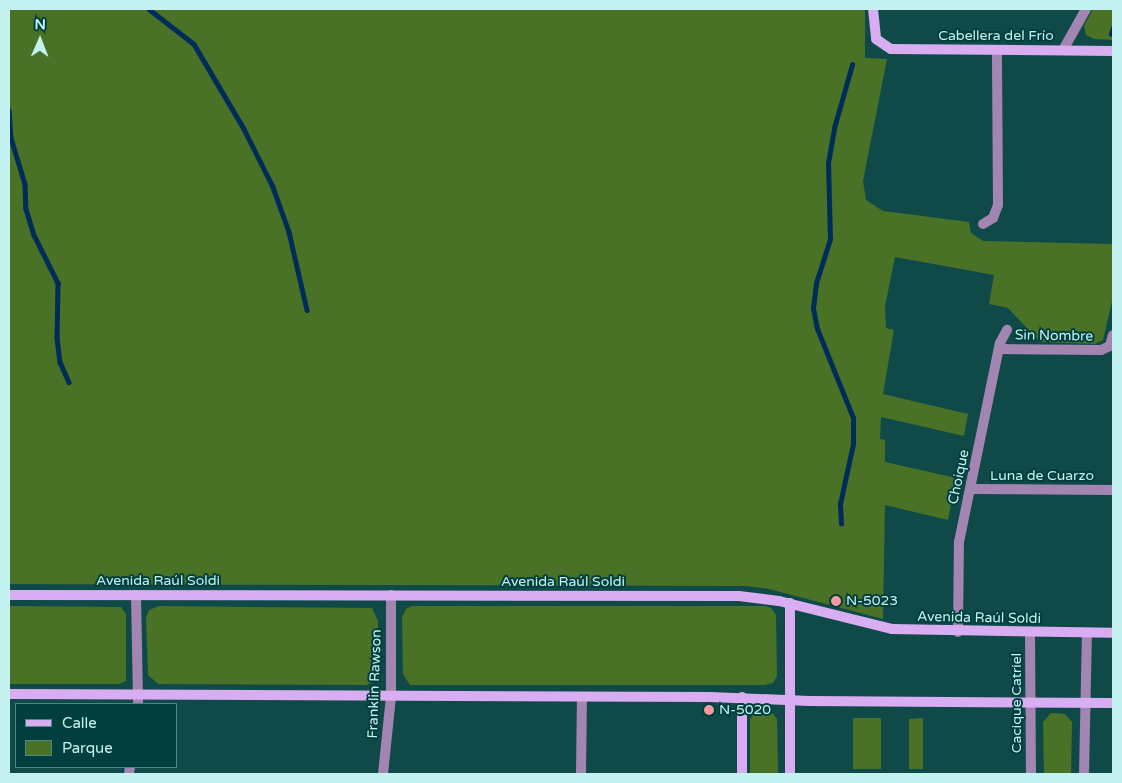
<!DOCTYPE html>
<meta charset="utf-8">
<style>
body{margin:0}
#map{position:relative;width:1122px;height:783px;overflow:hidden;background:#0f4a49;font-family:"Varela Round",sans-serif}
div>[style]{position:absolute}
.green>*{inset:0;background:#497227}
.stream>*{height:4.5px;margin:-2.25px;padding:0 2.25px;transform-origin:2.25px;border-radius:2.25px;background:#002c59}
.street>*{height:10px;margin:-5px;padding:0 5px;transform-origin:5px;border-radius:5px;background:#a286b1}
.secondary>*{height:10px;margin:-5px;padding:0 5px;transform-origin:5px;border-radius:5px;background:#d9adf1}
.dots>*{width:14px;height:14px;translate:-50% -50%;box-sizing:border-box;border:2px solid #003f3e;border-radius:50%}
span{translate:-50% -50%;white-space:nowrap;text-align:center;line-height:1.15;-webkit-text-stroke:4px #003f3e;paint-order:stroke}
.street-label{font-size:14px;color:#c4f2f0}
.poi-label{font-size:14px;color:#c4f2f0}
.left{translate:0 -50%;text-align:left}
.frame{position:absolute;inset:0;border:10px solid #c4f2f0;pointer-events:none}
.legend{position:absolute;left:15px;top:703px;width:162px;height:65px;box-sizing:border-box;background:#003f3e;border:1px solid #4e8785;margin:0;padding:6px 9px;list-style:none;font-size:15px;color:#c4f2f0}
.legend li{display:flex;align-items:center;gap:10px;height:25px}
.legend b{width:25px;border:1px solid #4e8785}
.north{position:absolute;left:15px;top:15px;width:50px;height:50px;-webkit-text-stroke:4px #003f3e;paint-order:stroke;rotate:1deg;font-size:14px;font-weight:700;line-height:20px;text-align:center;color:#c4f2f0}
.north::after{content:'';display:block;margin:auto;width:18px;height:22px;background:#c4f2f0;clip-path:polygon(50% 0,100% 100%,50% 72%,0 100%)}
</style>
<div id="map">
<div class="green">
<i style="clip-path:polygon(9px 9px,865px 9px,865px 58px,887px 59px,863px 181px,866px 200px,883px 211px,969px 222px,971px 233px,983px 241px,1113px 244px,1113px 297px,1103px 340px,1095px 344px,1040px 342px,1008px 308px,989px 304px,994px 275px,895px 257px,885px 306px,886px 328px,894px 330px,883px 394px,968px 414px,964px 436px,881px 417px,880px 439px,885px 440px,885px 462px,956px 478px,948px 520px,885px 505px,883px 619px,769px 589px,746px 586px,9px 584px)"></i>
<i style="clip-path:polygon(1093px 9px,1113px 9px,1113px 40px,1094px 39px,1086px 35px,1084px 26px)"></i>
<i style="clip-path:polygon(9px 606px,121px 607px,126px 614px,126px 681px,119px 684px,9px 684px)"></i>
<i style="clip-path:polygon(159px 606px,372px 608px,378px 621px,378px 678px,367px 685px,158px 684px,148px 675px,146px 618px,149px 610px)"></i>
<i style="clip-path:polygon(412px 606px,765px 606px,771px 608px,776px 615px,777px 676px,773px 683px,765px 685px,410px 685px,403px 674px,402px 617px,406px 609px)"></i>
<i style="clip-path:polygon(761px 708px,770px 710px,777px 719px,778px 774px,750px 774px,750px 720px,754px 712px)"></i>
<i style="clip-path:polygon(1051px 713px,1065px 714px,1072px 722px,1071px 774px,1044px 774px,1043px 722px)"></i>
<i style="clip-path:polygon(853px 718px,881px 718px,881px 769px,853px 769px)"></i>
<i style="clip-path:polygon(923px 718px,923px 769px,909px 769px,909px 719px)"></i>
</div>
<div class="stream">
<i style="left:149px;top:9px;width:57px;rotate:37.9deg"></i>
<i style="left:194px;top:44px;width:99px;rotate:59.5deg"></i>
<i style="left:244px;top:129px;width:65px;rotate:63.4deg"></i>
<i style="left:273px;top:187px;width:48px;rotate:70.4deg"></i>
<i style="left:289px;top:232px;width:80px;rotate:77deg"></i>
<i style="left:1111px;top:34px;width:6px;rotate:-72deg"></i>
<i style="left:9px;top:110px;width:28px;rotate:86deg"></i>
<i style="left:11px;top:138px;width:48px;rotate:73.1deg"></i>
<i style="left:25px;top:184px;width:25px;rotate:88deg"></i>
<i style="left:26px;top:209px;width:27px;rotate:73deg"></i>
<i style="left:34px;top:235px;width:54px;rotate:63.4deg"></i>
<i style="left:58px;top:283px;width:55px;rotate:91deg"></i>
<i style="left:57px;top:338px;width:24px;rotate:83deg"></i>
<i style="left:60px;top:362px;width:22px;rotate:66deg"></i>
<i style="left:841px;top:524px;width:20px;rotate:-93deg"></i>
<i style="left:840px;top:504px;width:61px;rotate:-77.8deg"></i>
<i style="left:853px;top:444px;width:26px;rotate:-90deg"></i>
<i style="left:853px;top:418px;width:96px;rotate:-112deg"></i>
<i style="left:817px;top:329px;width:21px;rotate:-101deg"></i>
<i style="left:813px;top:308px;width:25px;rotate:-83deg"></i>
<i style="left:816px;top:283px;width:46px;rotate:-72.3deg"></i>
<i style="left:830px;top:239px;width:76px;rotate:-91.5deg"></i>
<i style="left:828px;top:163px;width:36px;rotate:-80deg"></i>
<i style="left:834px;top:128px;width:66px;rotate:-74.1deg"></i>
</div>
<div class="street">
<i style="left:1063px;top:50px;width:47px;rotate:-60.7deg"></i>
<i style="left:983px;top:224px;width:12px;rotate:-31deg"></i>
<i style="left:993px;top:218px;width:14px;rotate:-69deg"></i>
<i style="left:998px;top:205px;width:155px;rotate:-90.4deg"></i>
<i style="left:999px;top:349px;width:102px;rotate:0.6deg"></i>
<i style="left:1101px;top:350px;width:10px;rotate:-24deg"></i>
<i style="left:1110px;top:346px;width:11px;rotate:-75deg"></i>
<i style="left:971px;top:489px;width:142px;rotate:0.4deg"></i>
<i style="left:136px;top:595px;width:109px;rotate:88.9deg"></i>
<i style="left:958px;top:632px;width:90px;rotate:-89.4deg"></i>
<i style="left:959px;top:542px;width:203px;rotate:-78.4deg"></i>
<i style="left:1000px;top:343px;width:15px;rotate:-62deg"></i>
<i style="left:1030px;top:633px;width:141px;rotate:89.6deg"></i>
<i style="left:129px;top:774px;width:7px;rotate:-82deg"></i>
<i style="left:383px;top:774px;width:78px;rotate:-84.1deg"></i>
<i style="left:391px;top:696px;width:101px;rotate:-90deg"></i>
<i style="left:581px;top:774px;width:77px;rotate:-89.3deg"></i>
<i style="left:1084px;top:774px;width:141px;rotate:-88.8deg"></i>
</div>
<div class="secondary">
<i style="left:873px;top:9px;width:30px;rotate:84deg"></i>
<i style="left:876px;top:39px;width:18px;rotate:34deg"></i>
<i style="left:891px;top:49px;width:222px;rotate:0.5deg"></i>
<i style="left:9px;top:595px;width:730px;rotate:0.08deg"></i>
<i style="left:739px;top:596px;width:40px;rotate:7.1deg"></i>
<i style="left:779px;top:601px;width:116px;rotate:13.9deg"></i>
<i style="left:892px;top:629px;width:221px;rotate:1deg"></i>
<i style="left:9px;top:694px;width:701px;rotate:0.25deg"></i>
<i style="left:710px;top:697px;width:100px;rotate:2.3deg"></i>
<i style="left:810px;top:701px;width:303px;rotate:0.4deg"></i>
<i style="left:742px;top:697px;width:77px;rotate:90deg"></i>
<i style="left:790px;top:774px;width:171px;rotate:-90deg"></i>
</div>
<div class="dots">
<i style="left:836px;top:601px;background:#f49aa3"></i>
<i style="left:709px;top:710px;background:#f49aa3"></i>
</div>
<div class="street-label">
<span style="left:996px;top:36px">Cabellera del Frío</span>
<span style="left:1054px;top:336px;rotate:1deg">Sin Nombre</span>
<span style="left:1042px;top:476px">Luna de Cuarzo</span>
<span style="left:959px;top:477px;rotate:-78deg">Choique</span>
<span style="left:158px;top:581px">Avenida Raúl Soldi</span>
<span style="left:563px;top:582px">Avenida Raúl Soldi</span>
<span style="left:979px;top:618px;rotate:1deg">Avenida Raúl Soldi</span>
<span style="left:375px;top:684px;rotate:-88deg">Franklin Rawson</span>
<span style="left:1017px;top:703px;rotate:-90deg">Cacique Catriel</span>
</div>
<div class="poi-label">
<span class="left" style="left:846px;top:601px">N-5023</span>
<span class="left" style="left:719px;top:710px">N-5020</span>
</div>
<div class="frame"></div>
<ul class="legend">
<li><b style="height:6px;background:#d9adf1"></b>Calle</li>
<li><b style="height:14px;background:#497227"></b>Parque</li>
</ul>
<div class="north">N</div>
</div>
